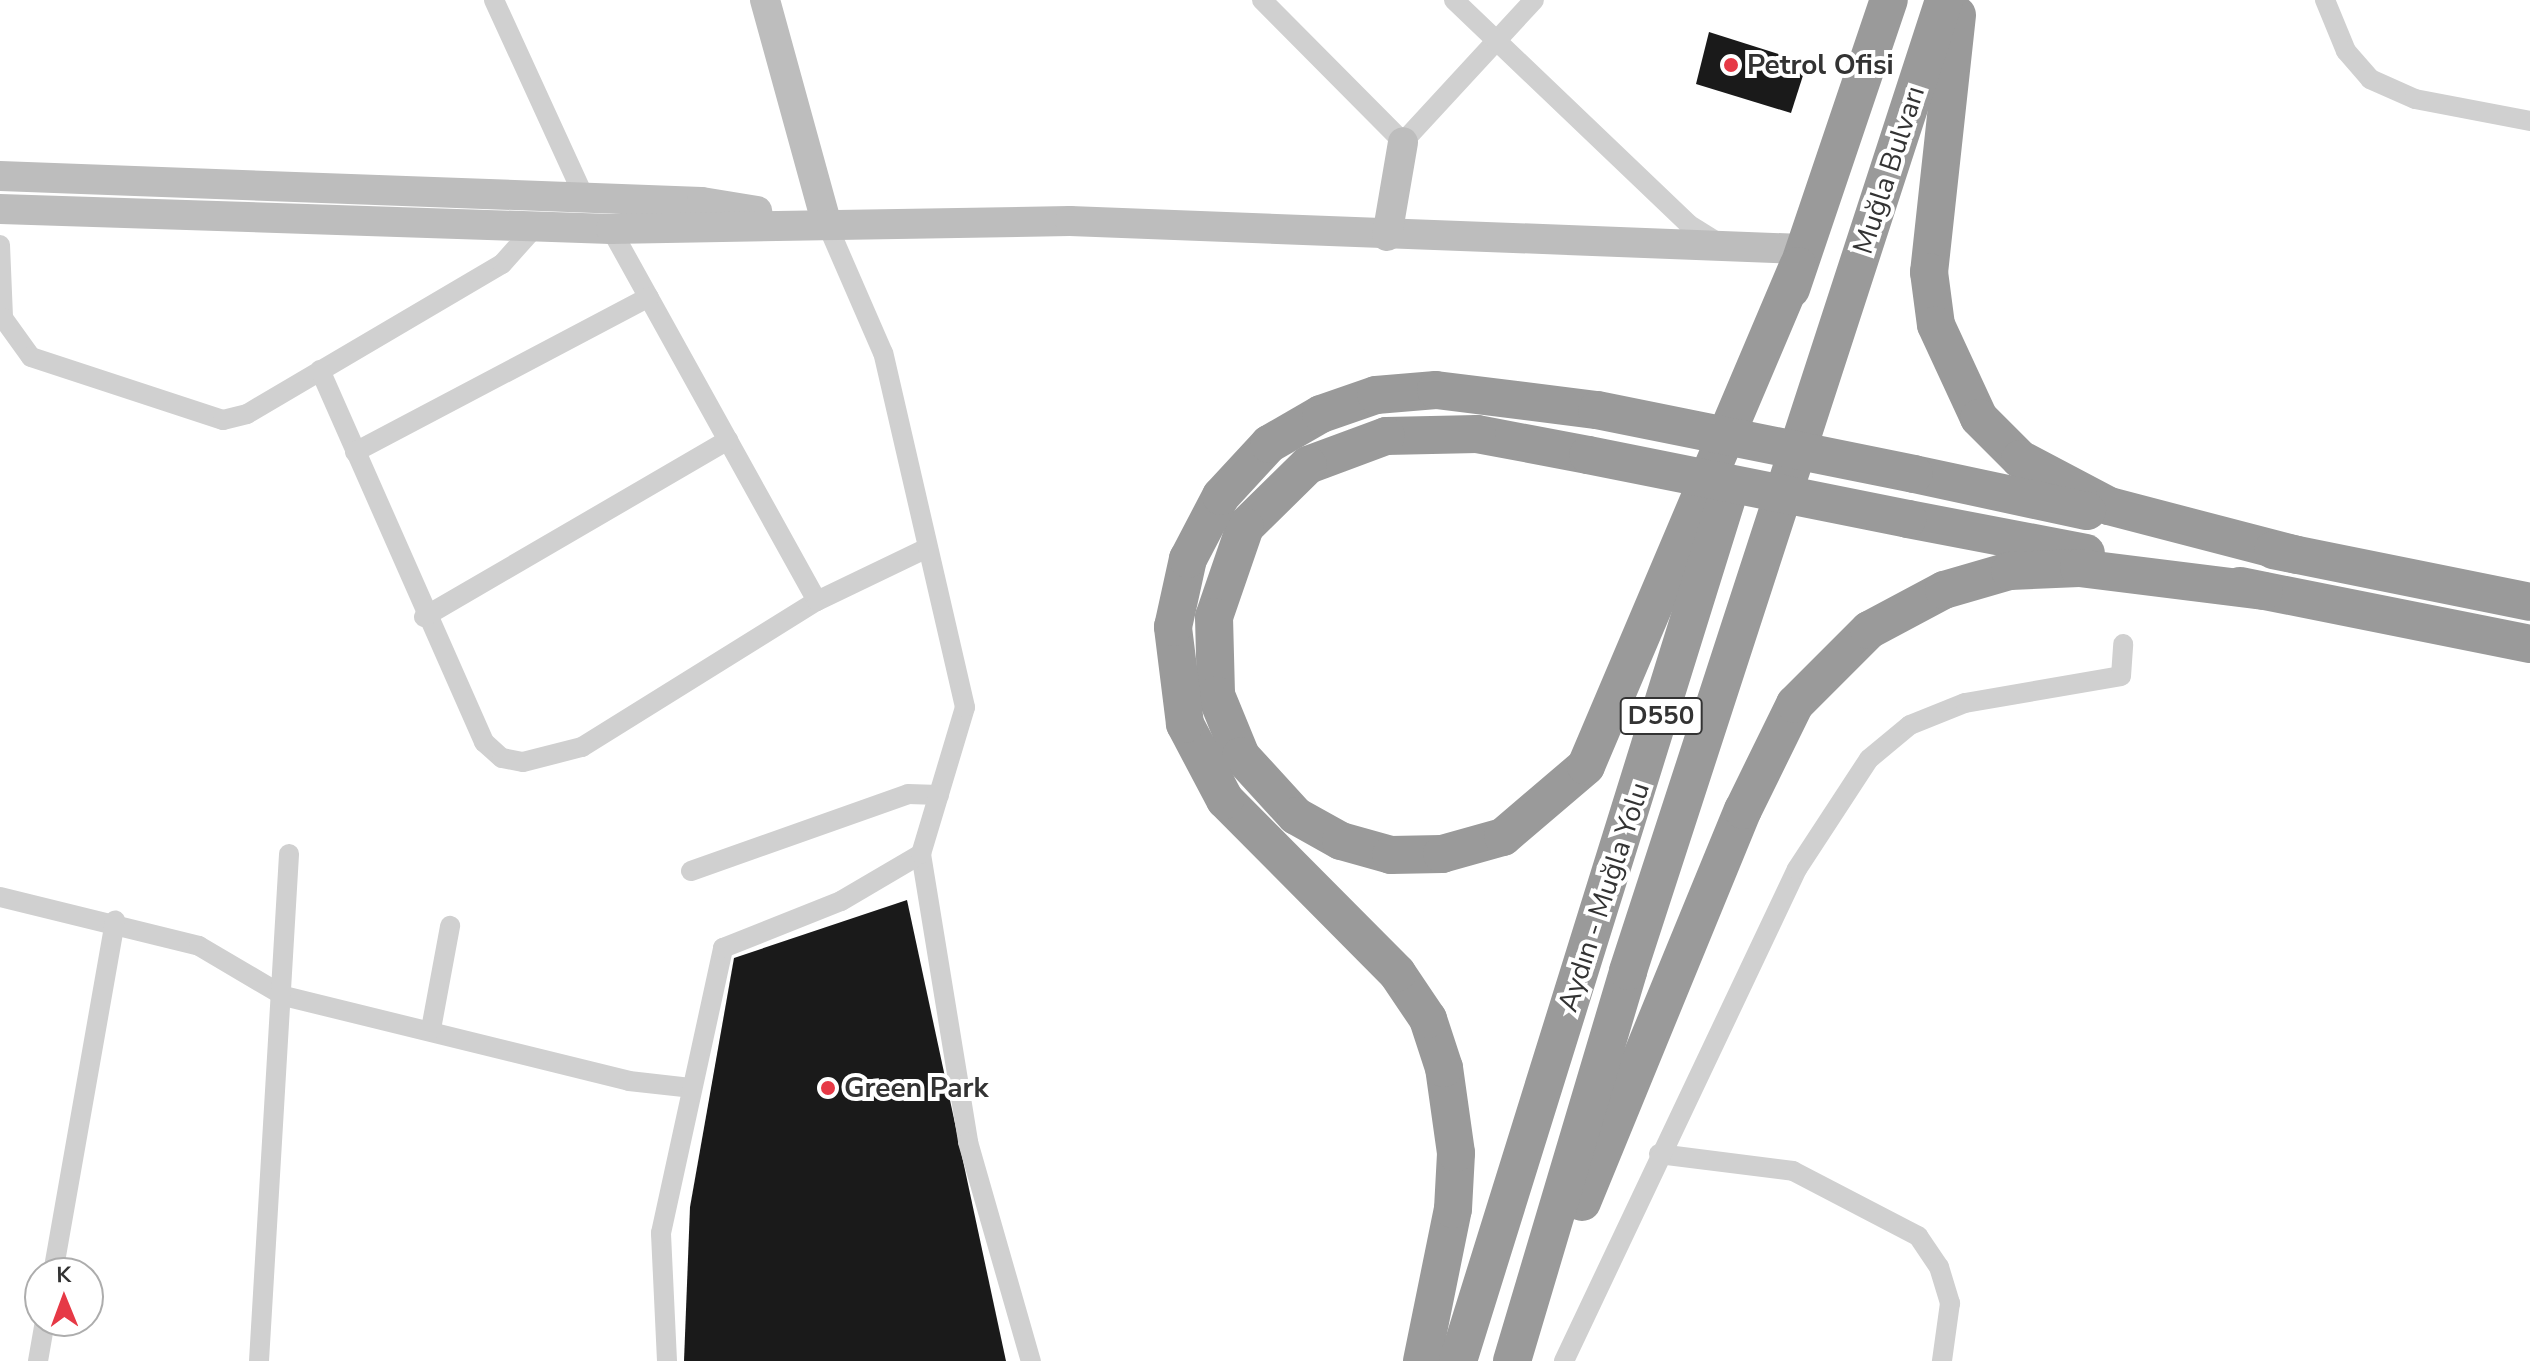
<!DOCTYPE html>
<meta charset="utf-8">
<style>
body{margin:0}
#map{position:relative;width:2530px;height:1361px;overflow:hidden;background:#fff;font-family:"Nunito Sans",sans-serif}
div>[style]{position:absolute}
.building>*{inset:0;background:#1a1a1a}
.street>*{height:20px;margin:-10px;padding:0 10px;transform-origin:10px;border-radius:10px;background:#d0d0d0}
.secondary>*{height:30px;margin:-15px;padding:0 15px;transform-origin:15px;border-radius:15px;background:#bdbdbd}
.highway>*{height:38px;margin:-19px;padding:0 19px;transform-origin:19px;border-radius:19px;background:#9a9a9a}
.highway-bridge>*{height:38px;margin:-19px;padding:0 19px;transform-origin:19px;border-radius:19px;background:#9a9a9a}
.dots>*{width:22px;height:22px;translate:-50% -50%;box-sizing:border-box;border:4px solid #fff;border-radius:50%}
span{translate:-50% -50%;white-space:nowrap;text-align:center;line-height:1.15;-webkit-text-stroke:8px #fff;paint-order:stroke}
.shield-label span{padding:2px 6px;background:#fff;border:2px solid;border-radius:6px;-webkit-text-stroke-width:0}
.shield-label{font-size:26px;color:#333;font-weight:700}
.poi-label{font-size:28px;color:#333;font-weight:700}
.left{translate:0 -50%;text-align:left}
.street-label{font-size:28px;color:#333}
.north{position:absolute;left:24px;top:1257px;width:80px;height:80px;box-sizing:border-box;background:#fff;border:2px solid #adadad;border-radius:50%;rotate:359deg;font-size:22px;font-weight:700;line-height:32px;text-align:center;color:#333}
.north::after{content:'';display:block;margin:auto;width:28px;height:36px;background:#e63946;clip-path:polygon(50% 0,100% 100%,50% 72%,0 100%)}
</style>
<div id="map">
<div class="building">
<i style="clip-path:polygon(1709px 32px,1807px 63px,1791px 113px,1696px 84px)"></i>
<i style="clip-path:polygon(907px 900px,1006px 1361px,684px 1361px,690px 1207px,734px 958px)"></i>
</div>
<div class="street">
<i style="left:494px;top:0;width:219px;rotate:65.4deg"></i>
<i style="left:1262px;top:0;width:200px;rotate:45.2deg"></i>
<i style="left:1403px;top:142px;width:193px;rotate:-47.3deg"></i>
<i style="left:1454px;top:0;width:324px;rotate:43.7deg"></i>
<i style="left:1688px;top:224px;width:36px;rotate:32deg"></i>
<i style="left:2325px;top:0;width:55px;rotate:67.6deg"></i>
<i style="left:2346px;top:51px;width:37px;rotate:49deg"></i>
<i style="left:2370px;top:79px;width:49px;rotate:24deg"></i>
<i style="left:2415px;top:99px;width:117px;rotate:10.8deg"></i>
<i style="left:0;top:245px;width:73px;rotate:87.6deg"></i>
<i style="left:3px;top:318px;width:48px;rotate:54.3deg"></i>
<i style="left:31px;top:357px;width:202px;rotate:18.2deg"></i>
<i style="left:223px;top:420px;width:25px;rotate:-14deg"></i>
<i style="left:247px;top:414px;width:296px;rotate:-30.5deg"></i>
<i style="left:502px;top:264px;width:51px;rotate:-48.2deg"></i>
<i style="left:320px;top:370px;width:407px;rotate:66.2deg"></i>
<i style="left:484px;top:742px;width:24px;rotate:42deg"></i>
<i style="left:502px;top:758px;width:21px;rotate:11deg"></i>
<i style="left:523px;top:762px;width:61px;rotate:-14.3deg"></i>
<i style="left:582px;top:747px;width:277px;rotate:-31.9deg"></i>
<i style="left:817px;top:601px;width:425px;rotate:-119deg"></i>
<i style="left:355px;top:452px;width:332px;rotate:-27.8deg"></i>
<i style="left:817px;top:601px;width:120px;rotate:-25.7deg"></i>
<i style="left:424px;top:617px;width:352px;rotate:-30.2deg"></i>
<i style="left:921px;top:854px;width:292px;rotate:80.7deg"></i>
<i style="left:968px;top:1142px;width:228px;rotate:74deg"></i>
<i style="left:691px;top:871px;width:230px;rotate:-19.5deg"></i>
<i style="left:908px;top:794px;width:31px;rotate:2deg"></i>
<i style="left:0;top:897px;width:205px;rotate:13.8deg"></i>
<i style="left:199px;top:946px;width:99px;rotate:30.5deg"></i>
<i style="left:284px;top:996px;width:355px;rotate:13.8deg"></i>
<i style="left:629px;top:1081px;width:62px;rotate:6.4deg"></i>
<i style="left:431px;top:1029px;width:105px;rotate:-79.5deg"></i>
<i style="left:1659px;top:1154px;width:135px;rotate:7.2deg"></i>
<i style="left:1793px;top:1171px;width:141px;rotate:27.5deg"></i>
<i style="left:1918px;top:1236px;width:37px;rotate:56deg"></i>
<i style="left:1939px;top:1267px;width:38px;rotate:73deg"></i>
<i style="left:1950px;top:1303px;width:59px;rotate:97.9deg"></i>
<i style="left:53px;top:1273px;width:358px;rotate:-80deg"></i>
<i style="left:38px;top:1361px;width:41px;rotate:-80.1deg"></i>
<i style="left:259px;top:1361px;width:508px;rotate:-86.61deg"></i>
<i style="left:667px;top:1361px;width:128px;rotate:-92.7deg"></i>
<i style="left:661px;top:1233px;width:292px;rotate:-77.7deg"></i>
<i style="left:723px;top:948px;width:127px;rotate:-21.7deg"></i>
<i style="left:841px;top:901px;width:93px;rotate:-30.4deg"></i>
<i style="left:921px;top:854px;width:153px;rotate:-73.3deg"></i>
<i style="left:965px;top:707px;width:363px;rotate:-103deg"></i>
<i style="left:883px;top:353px;width:143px;rotate:-113.5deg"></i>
<i style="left:1564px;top:1361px;width:544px;rotate:-64.66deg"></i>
<i style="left:1797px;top:869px;width:131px;rotate:-56.8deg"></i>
<i style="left:1869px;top:759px;width:53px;rotate:-39.7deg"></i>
<i style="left:1910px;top:725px;width:59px;rotate:-21.8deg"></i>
<i style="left:1965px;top:703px;width:158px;rotate:-9.8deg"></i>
<i style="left:2121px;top:676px;width:32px;rotate:-86deg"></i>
</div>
<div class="secondary">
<i style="left:765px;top:0;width:230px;rotate:74.6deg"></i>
<i style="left:0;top:176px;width:702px;rotate:2.12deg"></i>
<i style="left:702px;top:202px;width:56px;rotate:9.3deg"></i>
<i style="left:0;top:209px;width:611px;rotate:1.87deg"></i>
<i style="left:611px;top:229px;width:459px;rotate:-1deg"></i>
<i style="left:1070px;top:221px;width:733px;rotate:2.19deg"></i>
<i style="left:1387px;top:236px;width:95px;rotate:-80.3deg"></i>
</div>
<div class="highway">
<i style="left:1957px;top:15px;width:259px;rotate:96.2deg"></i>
<i style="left:1929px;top:272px;width:53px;rotate:82.5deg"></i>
<i style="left:1936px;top:325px;width:102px;rotate:65.2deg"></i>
<i style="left:1979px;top:418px;width:58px;rotate:45deg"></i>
<i style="left:2020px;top:459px;width:101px;rotate:27.8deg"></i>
<i style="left:2109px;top:506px;width:194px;rotate:14.6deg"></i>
<i style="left:1791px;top:289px;width:305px;rotate:-71.3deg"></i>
<i style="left:1588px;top:455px;width:113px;rotate:-169.3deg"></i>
<i style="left:1477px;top:434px;width:91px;rotate:178.7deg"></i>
<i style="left:1386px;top:436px;width:83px;rotate:159.6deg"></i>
<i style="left:1308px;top:465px;width:88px;rotate:135.5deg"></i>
<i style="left:1245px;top:527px;width:95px;rotate:109deg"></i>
<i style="left:1214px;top:617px;width:78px;rotate:88.5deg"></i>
<i style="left:1216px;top:695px;width:66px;rotate:67.7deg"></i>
<i style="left:1241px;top:756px;width:81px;rotate:47.5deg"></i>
<i style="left:1296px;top:816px;width:51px;rotate:29.1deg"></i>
<i style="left:1341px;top:841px;width:52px;rotate:15.6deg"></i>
<i style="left:1391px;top:855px;width:51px;rotate:-1.1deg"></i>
<i style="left:1442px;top:854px;width:63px;rotate:-15.6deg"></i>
<i style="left:1503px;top:837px;width:109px;rotate:-40.5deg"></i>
<i style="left:1586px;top:766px;width:543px;rotate:-67.02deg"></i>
<i style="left:1914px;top:474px;width:177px;rotate:12.1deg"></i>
<i style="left:1908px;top:519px;width:181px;rotate:10.8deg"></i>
<i style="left:2273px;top:550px;width:262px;rotate:11.4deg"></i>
<i style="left:2240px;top:586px;width:296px;rotate:11.3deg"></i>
<i style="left:1582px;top:1202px;width:424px;rotate:-67.7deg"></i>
<i style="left:1743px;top:810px;width:118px;rotate:-63.9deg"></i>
<i style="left:1795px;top:704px;width:105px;rotate:-45deg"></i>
<i style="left:1869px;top:630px;width:85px;rotate:-28.1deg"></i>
<i style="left:1944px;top:590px;width:69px;rotate:-16.1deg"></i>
<i style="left:2010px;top:571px;width:69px;rotate:-2.5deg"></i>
<i style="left:2079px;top:568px;width:186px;rotate:7.1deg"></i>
<i style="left:1422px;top:1361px;width:155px;rotate:-78.5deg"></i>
<i style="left:1453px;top:1209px;width:56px;rotate:-86.9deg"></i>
<i style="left:1456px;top:1153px;width:86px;rotate:-98deg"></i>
<i style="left:1444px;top:1068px;width:52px;rotate:-108.1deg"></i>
<i style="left:1428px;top:1019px;width:55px;rotate:-124deg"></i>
<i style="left:1397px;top:973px;width:244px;rotate:-134.8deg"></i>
<i style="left:1225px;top:800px;width:86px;rotate:-117.8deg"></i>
<i style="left:1185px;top:724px;width:98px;rotate:-97.1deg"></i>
<i style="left:1173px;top:627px;width:70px;rotate:-77.6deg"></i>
<i style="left:1188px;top:559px;width:71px;rotate:-62.4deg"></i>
<i style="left:1221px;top:496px;width:71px;rotate:-47.3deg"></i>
<i style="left:1269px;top:444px;width:60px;rotate:-30deg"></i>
<i style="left:1321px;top:414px;width:58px;rotate:-19.1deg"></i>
<i style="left:1376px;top:395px;width:60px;rotate:-4.8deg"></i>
<i style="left:1436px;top:390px;width:162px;rotate:7.1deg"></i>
<i style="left:1458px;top:1361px;width:901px;rotate:-72.69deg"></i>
<i style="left:1512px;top:1361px;width:407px;rotate:-73.4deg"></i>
<i style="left:1628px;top:971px;width:1021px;rotate:-71.97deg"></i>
</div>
<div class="highway-bridge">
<i style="left:1597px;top:410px;width:323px;rotate:11.4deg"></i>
<i style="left:1588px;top:455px;width:326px;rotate:11.3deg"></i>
</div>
<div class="dots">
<i style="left:1731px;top:65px;background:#e63946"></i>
<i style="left:828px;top:1088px;background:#e63946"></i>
</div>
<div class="shield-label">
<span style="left:1661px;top:716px">D550</span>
</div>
<div class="poi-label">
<span class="left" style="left:1747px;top:65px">Petrol Ofisi</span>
<span class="left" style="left:844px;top:1088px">Green Park</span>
</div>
<div class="street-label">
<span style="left:1889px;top:170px;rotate:-72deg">Muğla Bulvarı</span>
<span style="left:1604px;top:897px;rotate:-72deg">Aydın - Muğla Yolu</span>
</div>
<div class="north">K</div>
</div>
